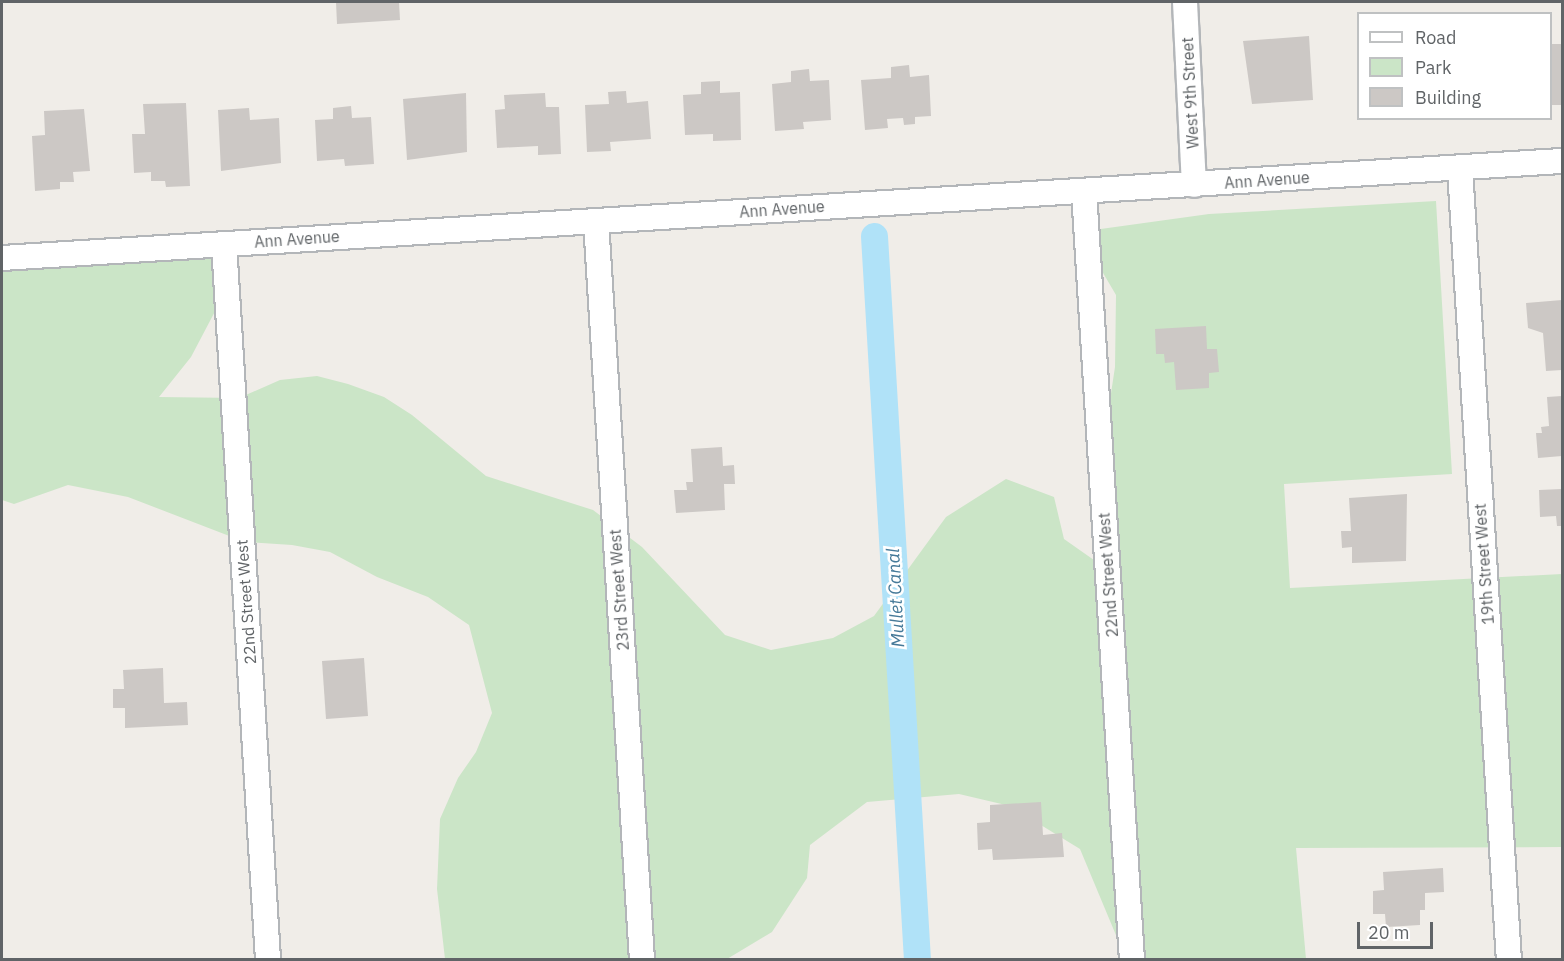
<!DOCTYPE html>
<html>
<head>
<meta charset="utf-8">
<style>
	body { margin:0 }
	#map { position:relative; width:1564px; height:961px; overflow:hidden; background:#f0ede8; font-family:"IBM Plex Sans",sans-serif }
	div>[style] { position:absolute }
	.green>* { inset:0; background:#cbe5c7 }
	.canal>* { height:27px; margin:-13.5px; padding:0 13.5px; transform-origin:13.5px; border-radius:13.5px; background:#b0e2f8 }
	.building>* { inset:0; background:#ccc8c5 }
	.roads { filter:drop-shadow(2px 0 #b3b6b9) drop-shadow(-2px 0 #b3b6b9) drop-shadow(0 2px #b3b6b9) drop-shadow(0 -2px #b3b6b9) }
	.minor>* { height:24px; margin:-12px; padding:0 12px; transform-origin:12px; border-radius:12px; background:#fff }
	span { translate:-50% -50%; white-space:nowrap; text-align:center; line-height:1.15; -webkit-text-stroke:5px #fff; paint-order:stroke }
	.street-label { font-size:16px; color:#606467 }
	.water-label { font-size:18px; color:#467a99; font-style:italic }
	.frame { position:absolute; inset:0; border:3px solid #606467; pointer-events:none }
	.legend { position:absolute; left:1357px; top:12px; width:195px; height:108px; box-sizing:border-box; background:#fff; border:2px solid #bfc1c2; margin:0; padding:8px 10px; list-style:none; font-size:18px; color:#606467 }
	.legend li { display:flex; align-items:center; gap:12px; height:30px }
	.legend b { width:30px; border:2px solid #bfc1c2 }
	.scale { position:absolute; left:1357px; top:922px; width:76px; height:27px; box-sizing:border-box; border:3px solid #606467; border-top:0; padding-left:8px; font-size:18px; line-height:21px; white-space:nowrap; color:#606467; -webkit-text-stroke:4px #fff; paint-order:stroke }
</style>
</head>
<body>
<div id="map">
	<div class="green">
		<i style="clip-path:polygon(1436px 201px,1452px 474px,1284px 484px,1290px 588px,1562px 574px,1562px 847px,1296px 848px,1306px 959px,1121px 959px,1118px 940px,1080px 849px,1010px 806px,959px 794px,867px 802px,810px 845px,807px 878px,772px 932px,727px 959px,445px 959px,437px 889px,440px 819px,458px 778px,476px 752px,492px 713px,469px 625px,428px 597px,377px 577px,330px 552px,292px 545px,245px 542px,128px 497px,68px 485px,14px 504px,2px 500px,2px 250px,234px 242px,221px 300px,191px 357px,159px 397px,239px 398px,280px 380px,317px 376px,348px 384px,384px 397px,412px 415px,486px 476px,593px 510px,642px 547px,725px 635px,771px 650px,833px 638px,874px 616px,946px 517px,1006px 479px,1054px 497px,1064px 539px,1101px 565px,1108px 413px,1115px 367px,1116px 295px,1079px 232px,1209px 214px)"></i>
	</div>
	<div class="canal">
		<i style="left:874px;top:236px;width:725px;rotate:86.6deg"></i>
	</div>
	<div class="building">
		<i style="clip-path:polygon(336px 2px,399px 2px,400px 20px,337px 24px)"></i>
		<i style="clip-path:polygon(1309px 36px,1313px 100px,1252px 104px,1243px 41px)"></i>
		<i style="clip-path:polygon(1550px 44px,1562px 44px,1562px 105px,1550px 105px)"></i>
		<i style="clip-path:polygon(909px 65px,910px 77px,929px 75px,931px 116px,915px 117px,915px 124px,904px 125px,903px 118px,887px 119px,888px 128px,865px 130px,861px 80px,891px 78px,891px 67px)"></i>
		<i style="clip-path:polygon(809px 69px,810px 81px,829px 80px,831px 120px,803px 122px,804px 129px,775px 131px,772px 84px,791px 82px,791px 71px)"></i>
		<i style="clip-path:polygon(720px 81px,720px 93px,740px 92px,741px 140px,713px 141px,713px 134px,685px 135px,683px 95px,701px 94px,701px 82px)"></i>
		<i style="clip-path:polygon(626px 91px,627px 103px,648px 101px,651px 139px,610px 142px,611px 151px,587px 152px,585px 105px,609px 104px,608px 92px)"></i>
		<i style="clip-path:polygon(466px 93px,467px 152px,407px 160px,403px 99px)"></i>
		<i style="clip-path:polygon(545px 93px,546px 107px,559px 107px,561px 154px,538px 155px,538px 146px,497px 148px,495px 110px,505px 109px,504px 95px)"></i>
		<i style="clip-path:polygon(186px 103px,190px 186px,166px 187px,165px 181px,151px 181px,151px 172px,134px 173px,132px 134px,145px 134px,143px 104px)"></i>
		<i style="clip-path:polygon(351px 106px,352px 118px,371px 117px,374px 164px,345px 166px,344px 159px,317px 161px,315px 120px,333px 119px,333px 108px)"></i>
		<i style="clip-path:polygon(249px 108px,250px 120px,279px 118px,281px 163px,221px 171px,218px 110px)"></i>
		<i style="clip-path:polygon(84px 109px,90px 171px,73px 172px,74px 182px,60px 182px,60px 189px,35px 191px,32px 136px,45px 135px,44px 111px)"></i>
		<i style="clip-path:polygon(1562px 300px,1562px 370px,1546px 371px,1543px 333px,1528px 328px,1526px 303px)"></i>
		<i style="clip-path:polygon(1206px 326px,1207px 349px,1217px 349px,1219px 372px,1209px 373px,1209px 388px,1176px 390px,1174px 362px,1165px 363px,1164px 354px,1156px 354px,1155px 329px)"></i>
		<i style="clip-path:polygon(1562px 396px,1562px 456px,1538px 458px,1536px 433px,1542px 433px,1541px 427px,1549px 426px,1547px 397px)"></i>
		<i style="clip-path:polygon(722px 447px,723px 466px,734px 465px,735px 484px,724px 484px,725px 510px,676px 513px,674px 490px,687px 490px,686px 482px,693px 482px,691px 449px)"></i>
		<i style="clip-path:polygon(1562px 489px,1562px 526px,1557px 526px,1556px 516px,1540px 517px,1539px 490px)"></i>
		<i style="clip-path:polygon(1407px 494px,1406px 561px,1352px 563px,1352px 547px,1342px 548px,1341px 531px,1351px 531px,1349px 498px)"></i>
		<i style="clip-path:polygon(364px 658px,368px 716px,326px 719px,322px 661px)"></i>
		<i style="clip-path:polygon(163px 668px,164px 703px,187px 702px,188px 725px,125px 728px,125px 708px,113px 708px,113px 689px,124px 689px,123px 670px)"></i>
		<i style="clip-path:polygon(1041px 802px,1043px 835px,1062px 833px,1064px 857px,993px 860px,992px 849px,978px 850px,977px 823px,990px 822px,990px 805px)"></i>
		<i style="clip-path:polygon(1443px 868px,1444px 892px,1425px 893px,1425px 910px,1420px 910px,1420px 925px,1386px 927px,1385px 914px,1373px 914px,1373px 891px,1384px 890px,1383px 872px)"></i>
	</div>
	<div class="roads">
		<div class="minor">
			<i style="left:1185px;top:2px;width:183px;rotate:87.2deg"></i>
			<i style="left:1460px;top:169px;width:793px;rotate:86.46deg"></i>
			<i style="left:1084px;top:191px;width:770px;rotate:86.43deg"></i>
			<i style="left:596px;top:221px;width:740px;rotate:86.44deg"></i>
			<i style="left:224px;top:244px;width:717px;rotate:86.48deg"></i>
			<i style="left:2px;top:258px;width:1563px;rotate:-3.56deg"></i>
		</div>
	</div>
	<div class="street-label">
		<span style="left:1190px;top:93px;rotate:-93deg">West 9th Street</span>
		<span style="left:1267px;top:180px;rotate:-4deg">Ann Avenue</span>
		<span style="left:782px;top:209px;rotate:-4deg">Ann Avenue</span>
		<span style="left:297px;top:239px;rotate:-4deg">Ann Avenue</span>
		<span style="left:1484px;top:564px;rotate:-94deg">19th Street West</span>
		<span style="left:1108px;top:575px;rotate:-94deg">22nd Street West</span>
		<span style="left:619px;top:590px;rotate:-94deg">23rd Street West</span>
		<span style="left:246px;top:602px;rotate:-94deg">22nd Street West</span>
	</div>
	<div class="water-label">
		<span style="left:896px;top:598px;rotate:-93deg">Mullet Canal</span>
	</div>
	<div class="frame"></div>
	<ul class="legend">
	<li><b style="height:8px;background:#fff"></b>Road</li>
	<li><b style="height:16px;background:#cbe5c7"></b>Park</li>
	<li><b style="height:16px;background:#ccc8c5"></b>Building</li>
	</ul>
	<div class="scale">20 m</div>
</div>
</body>
</html>
